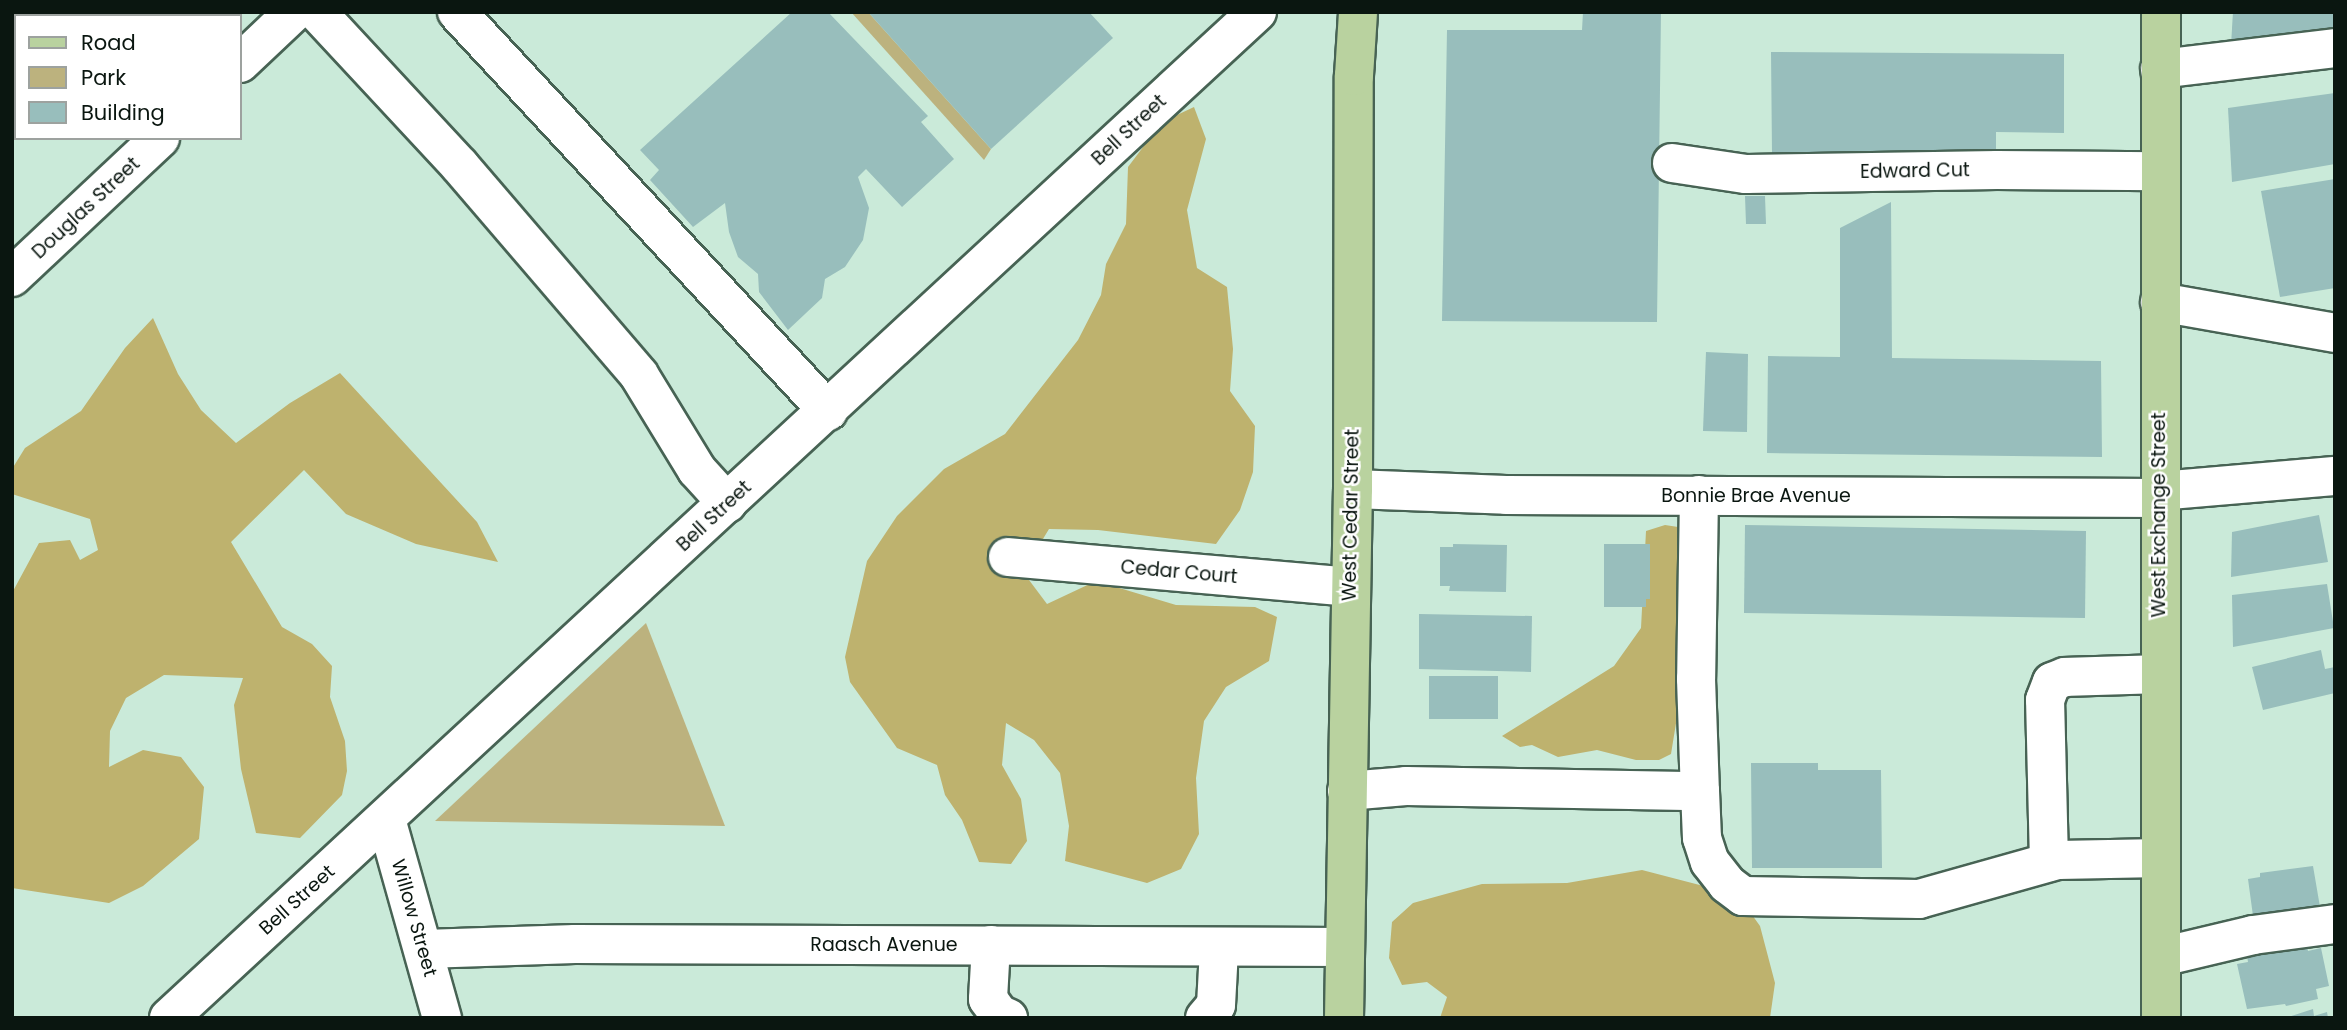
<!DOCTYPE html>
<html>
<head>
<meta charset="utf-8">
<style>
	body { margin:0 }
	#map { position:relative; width:2347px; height:1030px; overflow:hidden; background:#caead9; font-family:Poppins,sans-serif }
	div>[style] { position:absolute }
	.green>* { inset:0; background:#bcb27e }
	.forest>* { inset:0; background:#beb26e }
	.building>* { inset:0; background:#98bebc }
	.roads { filter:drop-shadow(2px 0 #476354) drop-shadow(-2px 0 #476354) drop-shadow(0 2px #476354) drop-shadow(0 -2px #476354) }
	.minor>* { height:38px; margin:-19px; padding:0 19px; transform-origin:19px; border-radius:19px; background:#fff }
	.major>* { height:38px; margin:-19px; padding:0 19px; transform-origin:19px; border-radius:19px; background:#b9d29f }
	span { translate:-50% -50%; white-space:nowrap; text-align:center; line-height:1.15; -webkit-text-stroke:5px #fff; paint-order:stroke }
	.street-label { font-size:19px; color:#0a1610 }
	.frame { position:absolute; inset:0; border:14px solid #0a1610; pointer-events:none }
	.legend { position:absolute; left:14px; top:14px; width:228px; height:126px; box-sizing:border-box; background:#fff; border:2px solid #9da29f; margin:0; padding:9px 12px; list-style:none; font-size:21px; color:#0a1610 }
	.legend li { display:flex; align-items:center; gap:14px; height:35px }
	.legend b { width:35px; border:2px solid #9da29f }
</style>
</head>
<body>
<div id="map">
	<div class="green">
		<i style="clip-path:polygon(851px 12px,868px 12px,991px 149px,984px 160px)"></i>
		<i style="clip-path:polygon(646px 623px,725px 826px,435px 821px)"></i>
	</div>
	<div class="forest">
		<i style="clip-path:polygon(1194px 107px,1206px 139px,1187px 210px,1197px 268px,1227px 287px,1233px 349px,1230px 391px,1255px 426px,1253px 472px,1240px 510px,1216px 544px,1098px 530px,1049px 529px,1023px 572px,1047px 604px,1096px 581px,1176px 605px,1255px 607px,1277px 617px,1269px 661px,1226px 687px,1204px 721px,1196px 778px,1199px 834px,1181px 869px,1147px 883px,1065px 861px,1069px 826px,1060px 773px,1034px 740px,1006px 723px,1002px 765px,1021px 799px,1027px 841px,1011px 864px,979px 862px,962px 820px,945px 795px,937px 765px,897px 748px,850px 682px,845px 657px,867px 561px,897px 516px,944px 469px,1005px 434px,1078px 340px,1101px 295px,1106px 264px,1126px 224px,1128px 167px,1162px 122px)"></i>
		<i style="clip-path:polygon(153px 318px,178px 374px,201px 410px,236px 443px,290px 403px,340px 373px,477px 522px,498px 562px,416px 544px,346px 514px,304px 470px,231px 542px,282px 627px,312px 644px,332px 666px,330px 697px,345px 741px,347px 771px,342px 795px,300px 838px,256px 833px,241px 769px,234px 705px,243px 678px,164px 675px,126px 698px,110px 731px,109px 767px,143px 750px,181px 757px,204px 787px,199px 839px,143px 886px,109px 903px,12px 888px,12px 593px,39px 543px,70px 540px,80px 560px,98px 550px,90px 519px,12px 494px,12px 469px,25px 448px,81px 411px,125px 348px)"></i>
		<i style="clip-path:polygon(1665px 525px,1678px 527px,1681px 586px,1678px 711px,1671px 754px,1659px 760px,1636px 760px,1597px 750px,1558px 757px,1532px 745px,1520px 747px,1502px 736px,1614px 666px,1641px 628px,1646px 531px)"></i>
		<i style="clip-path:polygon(1642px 870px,1715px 889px,1745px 905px,1760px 926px,1775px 983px,1770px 1018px,1440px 1018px,1447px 997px,1427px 982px,1402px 985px,1389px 958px,1392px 922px,1413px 903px,1482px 884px,1567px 883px)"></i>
	</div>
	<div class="building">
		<i style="clip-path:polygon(792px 12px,828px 12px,928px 116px,921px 122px,954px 159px,902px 207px,866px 169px,858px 177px,869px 208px,863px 240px,845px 267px,825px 279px,822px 298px,788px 330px,759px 292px,758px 274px,738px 257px,729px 232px,725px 203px,693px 227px,650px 180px,659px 170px,640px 150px)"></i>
		<i style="clip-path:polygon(868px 12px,1089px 12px,1113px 38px,991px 149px)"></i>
		<i style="clip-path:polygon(1583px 12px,1661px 12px,1657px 322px,1442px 321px,1447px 30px,1582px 30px)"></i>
		<i style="clip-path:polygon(2233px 12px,2335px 12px,2335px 31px,2231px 45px)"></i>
		<i style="clip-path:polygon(1771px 52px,2064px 54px,2064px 133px,1996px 132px,1996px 158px,1772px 154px)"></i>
		<i style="clip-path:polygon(2335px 93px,2335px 164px,2232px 182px,2228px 108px)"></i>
		<i style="clip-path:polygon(2335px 179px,2335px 288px,2280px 297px,2261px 191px)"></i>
		<i style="clip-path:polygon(1745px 196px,1765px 196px,1766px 224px,1746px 224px)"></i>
		<i style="clip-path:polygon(1891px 202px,1892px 358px,2101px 361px,2102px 457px,1767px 453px,1768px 356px,1840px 357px,1840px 228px)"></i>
		<i style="clip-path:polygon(1706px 352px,1748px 354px,1747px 432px,1703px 431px)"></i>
		<i style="clip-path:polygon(2319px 515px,2328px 562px,2231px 577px,2232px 532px)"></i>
		<i style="clip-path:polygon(1745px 525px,2086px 531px,2085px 618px,1744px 613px)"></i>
		<i style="clip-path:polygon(1453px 544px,1507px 545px,1506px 592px,1449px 591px,1450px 586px,1440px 586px,1440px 547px,1453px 547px)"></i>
		<i style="clip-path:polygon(1604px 544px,1650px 544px,1650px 599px,1646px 599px,1646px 607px,1604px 607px)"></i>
		<i style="clip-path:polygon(2327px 584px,2334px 628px,2233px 647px,2232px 595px)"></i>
		<i style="clip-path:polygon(1419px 614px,1532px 616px,1531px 672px,1419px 669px)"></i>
		<i style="clip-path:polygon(2321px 650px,2325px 669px,2335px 667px,2335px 693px,2263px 710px,2252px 667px)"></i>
		<i style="clip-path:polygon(1429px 676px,1498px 676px,1498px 719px,1429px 719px)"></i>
		<i style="clip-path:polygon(1751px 763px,1818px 763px,1818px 770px,1881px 770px,1882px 868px,1752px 868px)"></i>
		<i style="clip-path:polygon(2313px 866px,2320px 907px,2253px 916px,2248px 879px,2260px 877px,2260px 873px)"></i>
		<i style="clip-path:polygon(2306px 942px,2308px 951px,2321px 948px,2329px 986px,2316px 989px,2318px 999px,2286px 1006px,2285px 1004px,2247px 1009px,2237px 964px,2248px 962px,2247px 956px)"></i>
		<i style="clip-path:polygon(2313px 1009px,2314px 1016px,2327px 1012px,2328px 1018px,2285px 1018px)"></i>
	</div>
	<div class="roads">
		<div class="minor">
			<i style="left:317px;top:12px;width:210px;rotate:47.1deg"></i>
			<i style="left:460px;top:166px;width:275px;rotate:49.4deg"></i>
			<i style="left:639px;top:375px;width:111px;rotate:58.6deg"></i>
			<i style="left:697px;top:470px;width:45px;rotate:47.7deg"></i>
			<i style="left:457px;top:12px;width:545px;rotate:47.08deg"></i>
			<i style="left:240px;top:63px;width:74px;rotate:-43.4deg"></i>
			<i style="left:2160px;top:69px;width:176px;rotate:-6.8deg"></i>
			<i style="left:1672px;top:163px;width:75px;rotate:8.5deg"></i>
			<i style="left:1746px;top:174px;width:251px;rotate:-0.9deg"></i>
			<i style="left:1997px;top:170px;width:163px;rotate:0.4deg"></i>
			<i style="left:12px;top:277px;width:203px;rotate:-43.2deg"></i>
			<i style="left:2160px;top:302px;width:178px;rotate:10deg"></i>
			<i style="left:1353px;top:489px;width:153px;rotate:2.2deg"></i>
			<i style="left:1506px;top:495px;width:653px;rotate:0.26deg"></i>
			<i style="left:2159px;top:491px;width:177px;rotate:-4.9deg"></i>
			<i style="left:1699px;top:495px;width:184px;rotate:90.9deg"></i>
			<i style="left:1696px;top:679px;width:112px;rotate:88deg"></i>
			<i style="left:1008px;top:557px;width:343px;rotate:5deg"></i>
			<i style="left:1347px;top:791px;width:59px;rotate:-4.8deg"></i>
			<i style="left:1406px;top:786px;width:294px;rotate:1deg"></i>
			<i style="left:1700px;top:791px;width:47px;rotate:87.6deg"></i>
			<i style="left:1702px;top:838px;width:25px;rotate:72deg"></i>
			<i style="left:1710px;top:862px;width:28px;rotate:52deg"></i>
			<i style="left:1727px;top:884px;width:20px;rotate:37deg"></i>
			<i style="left:1743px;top:896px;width:176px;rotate:1deg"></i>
			<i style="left:1919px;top:899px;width:144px;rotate:-15.7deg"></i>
			<i style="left:2058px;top:860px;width:103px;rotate:-1.1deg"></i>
			<i style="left:386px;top:819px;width:207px;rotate:74.3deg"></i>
			<i style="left:2049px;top:862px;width:162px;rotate:-91.4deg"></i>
			<i style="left:2045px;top:700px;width:19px;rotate:-69deg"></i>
			<i style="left:2052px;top:682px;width:14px;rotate:-21deg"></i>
			<i style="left:2065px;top:677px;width:95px;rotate:-1.8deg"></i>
			<i style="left:991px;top:945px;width:54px;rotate:93.2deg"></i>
			<i style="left:988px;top:999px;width:19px;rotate:54deg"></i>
			<i style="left:999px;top:1014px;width:10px;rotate:24deg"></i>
			<i style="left:424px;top:949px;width:151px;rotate:-1.9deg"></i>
			<i style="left:575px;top:944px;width:770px;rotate:0.22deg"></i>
			<i style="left:2161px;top:957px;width:95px;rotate:-13.4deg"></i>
			<i style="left:2253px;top:935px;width:83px;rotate:-7.6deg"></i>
			<i style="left:169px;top:1018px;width:1482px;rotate:-42.76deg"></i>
			<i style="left:1205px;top:1018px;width:17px;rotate:-50deg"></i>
			<i style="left:1216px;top:1005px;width:56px;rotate:-86.9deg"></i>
		</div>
		<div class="major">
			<i style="left:2161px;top:12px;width:1006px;rotate:90deg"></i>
			<i style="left:1344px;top:1018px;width:529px;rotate:-89.03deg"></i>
			<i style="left:1353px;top:489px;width:413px;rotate:-89.9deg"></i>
			<i style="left:1354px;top:76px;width:64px;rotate:-86.4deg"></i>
		</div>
	</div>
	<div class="street-label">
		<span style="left:1129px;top:130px;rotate:-43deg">Bell Street</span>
		<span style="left:1915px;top:171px;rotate:-1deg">Edward Cut</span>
		<span style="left:86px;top:208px;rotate:-43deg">Douglas Street</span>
		<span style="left:1756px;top:496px">Bonnie Brae Avenue</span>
		<span style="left:1351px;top:515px;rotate:-89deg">West Cedar Street</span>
		<span style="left:2159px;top:515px;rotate:-90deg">West Exchange Street</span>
		<span style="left:714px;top:516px;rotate:-43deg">Bell Street</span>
		<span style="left:1179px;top:572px;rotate:5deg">Cedar Court</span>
		<span style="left:297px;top:900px;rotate:-42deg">Bell Street</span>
		<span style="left:414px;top:918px;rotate:74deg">Willow Street</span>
		<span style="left:884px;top:945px">Raasch Avenue</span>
	</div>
	<div class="frame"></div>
	<ul class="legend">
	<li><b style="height:9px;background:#b9d29f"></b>Road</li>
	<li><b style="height:19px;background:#bcb27e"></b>Park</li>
	<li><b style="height:19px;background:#98bebc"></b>Building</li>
	</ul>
</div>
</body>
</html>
